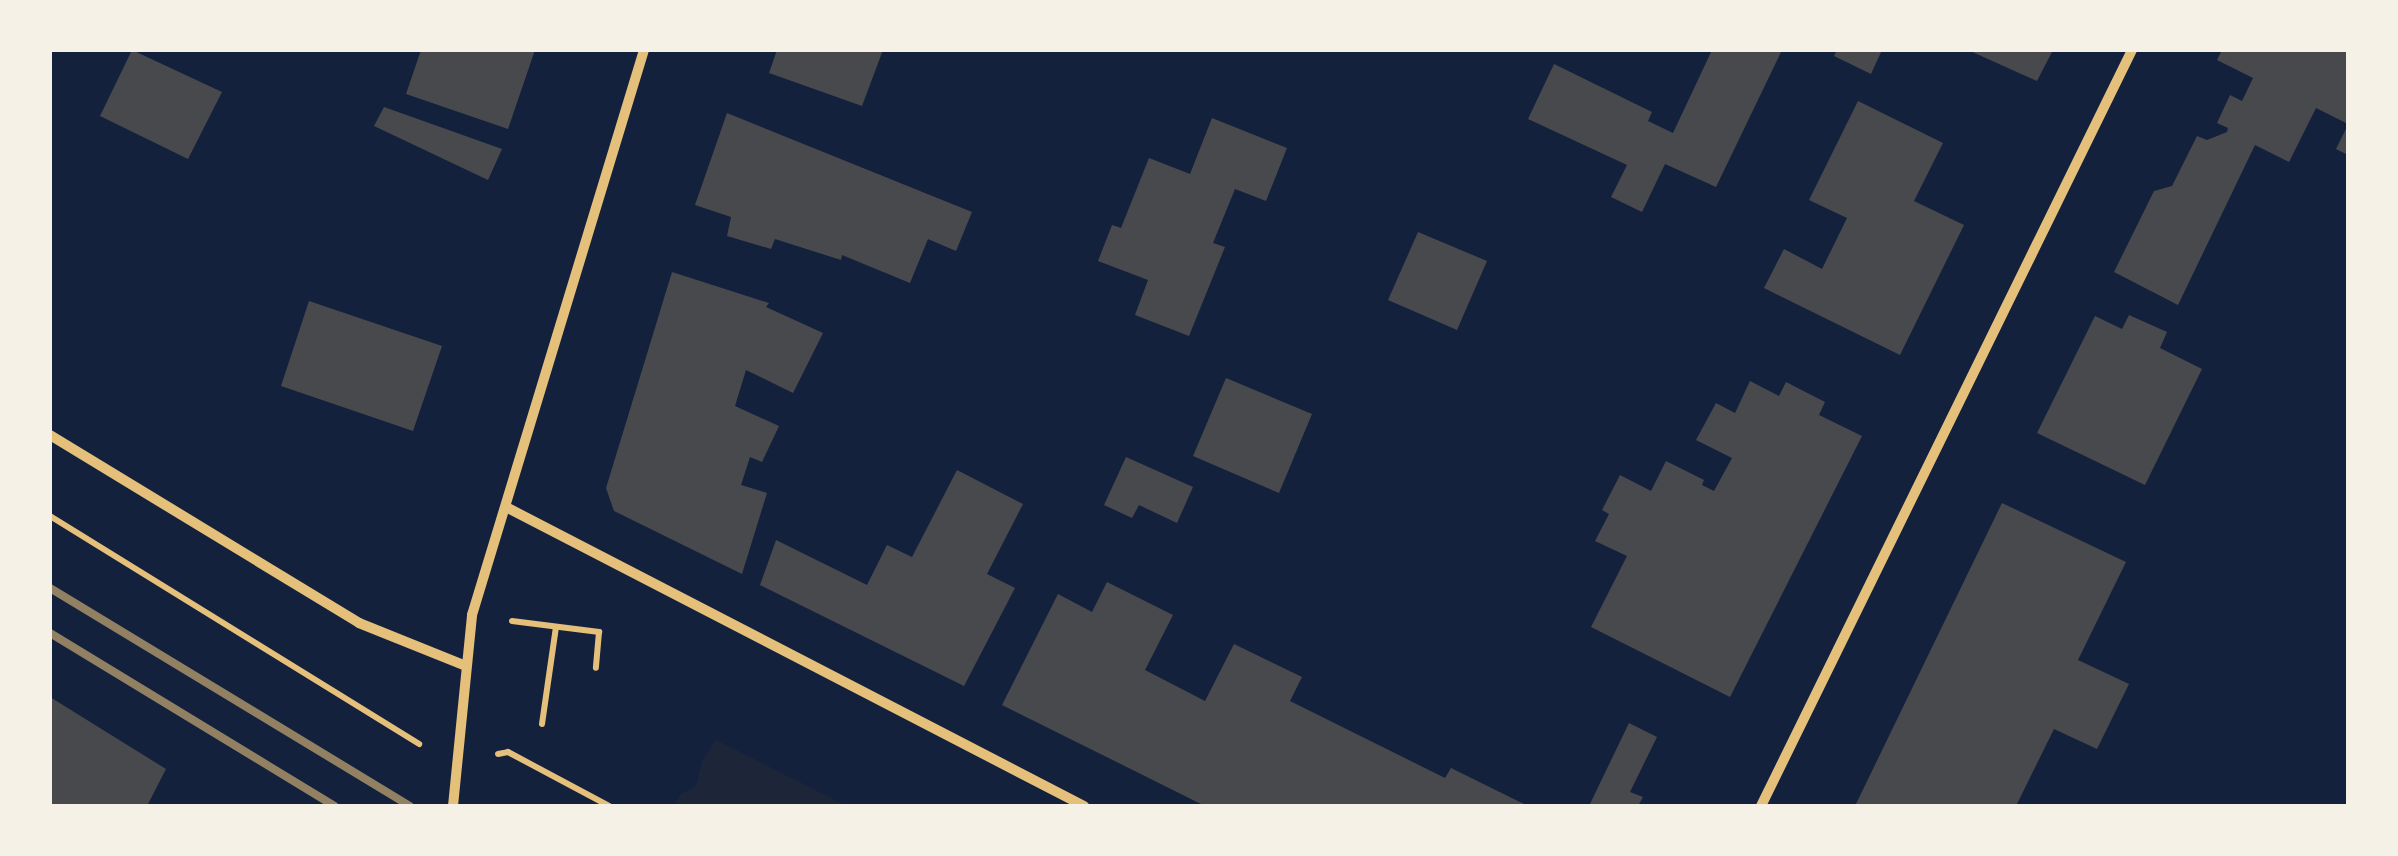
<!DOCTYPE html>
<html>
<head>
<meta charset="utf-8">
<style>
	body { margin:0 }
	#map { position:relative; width:2398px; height:856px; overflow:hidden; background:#14213d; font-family:"IBM Plex Sans",sans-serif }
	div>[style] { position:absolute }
	.green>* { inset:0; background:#1d2539 }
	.building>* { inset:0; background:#48494c }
	.path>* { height:6px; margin:-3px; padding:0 3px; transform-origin:3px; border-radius:3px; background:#e5c07b }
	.minor>* { height:10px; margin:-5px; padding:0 5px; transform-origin:5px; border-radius:5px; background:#e5c07b }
	.rail>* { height:8px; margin:-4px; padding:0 4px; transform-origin:4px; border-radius:4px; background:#918062 }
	span { translate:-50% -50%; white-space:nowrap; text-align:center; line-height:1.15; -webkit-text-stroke:8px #f6f1e7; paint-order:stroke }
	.frame { position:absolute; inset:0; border:52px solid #f6f1e7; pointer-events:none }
</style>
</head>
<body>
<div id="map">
	<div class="green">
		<i style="clip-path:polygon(716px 740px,847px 806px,674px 806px,681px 794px,696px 786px,702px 761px)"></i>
	</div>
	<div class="building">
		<i style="clip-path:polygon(132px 50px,222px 92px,188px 159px,100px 116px)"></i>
		<i style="clip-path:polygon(421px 50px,535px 50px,508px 129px,406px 94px)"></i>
		<i style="clip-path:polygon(777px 50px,883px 50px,862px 106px,769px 73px)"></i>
		<i style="clip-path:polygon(1712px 50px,1782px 50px,1716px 187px,1665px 164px,1642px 212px,1611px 197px,1627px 165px,1528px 119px,1554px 64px,1652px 112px,1648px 121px,1673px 133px)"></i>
		<i style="clip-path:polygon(1837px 50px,1882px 50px,1871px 74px,1834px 56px)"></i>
		<i style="clip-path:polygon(1968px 50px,2053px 50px,2037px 81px)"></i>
		<i style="clip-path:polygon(2222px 50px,2348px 50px,2348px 124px,2316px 108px,2289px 162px,2255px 145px,2178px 305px,2114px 272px,2154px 191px,2172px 186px,2197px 136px,2207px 140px,2227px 132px,2228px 128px,2217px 123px,2230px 95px,2242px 101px,2253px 78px,2217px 60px)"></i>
		<i style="clip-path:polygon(1858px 101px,1943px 143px,1914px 201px,1964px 225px,1900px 355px,1764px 288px,1784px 249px,1822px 269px,1847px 218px,1809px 200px)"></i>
		<i style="clip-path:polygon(384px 107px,502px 149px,488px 180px,374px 126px)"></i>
		<i style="clip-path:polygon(727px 113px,972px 212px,956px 251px,928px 239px,910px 283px,842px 255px,841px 260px,775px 239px,771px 249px,727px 236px,731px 217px,695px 205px)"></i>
		<i style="clip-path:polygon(1212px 118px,1287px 148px,1266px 201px,1235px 189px,1213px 243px,1225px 247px,1189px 336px,1135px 315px,1148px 280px,1098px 261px,1112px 225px,1121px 228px,1149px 158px,1190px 174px)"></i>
		<i style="clip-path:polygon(2348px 125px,2348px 155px,2336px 149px)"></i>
		<i style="clip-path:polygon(1418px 232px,1487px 261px,1457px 330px,1388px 300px)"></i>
		<i style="clip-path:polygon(672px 272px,769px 303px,766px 307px,823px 333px,793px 393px,746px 370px,735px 406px,779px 426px,762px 462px,750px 457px,741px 485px,767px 493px,742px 574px,614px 511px,606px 488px)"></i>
		<i style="clip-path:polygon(309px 301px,442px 346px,413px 431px,281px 386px)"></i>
		<i style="clip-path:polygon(2129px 315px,2167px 332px,2160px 348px,2202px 369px,2145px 485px,2037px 433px,2095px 316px,2122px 329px)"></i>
		<i style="clip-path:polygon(1226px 378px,1312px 414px,1279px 493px,1193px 456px)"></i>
		<i style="clip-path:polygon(1750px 381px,1779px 396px,1786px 382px,1825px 402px,1819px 415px,1862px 436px,1730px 697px,1591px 627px,1627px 556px,1595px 541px,1609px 514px,1602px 510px,1620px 475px,1651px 491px,1666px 461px,1704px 480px,1702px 485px,1714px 491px,1732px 458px,1696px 440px,1716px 403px,1735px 413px)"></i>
		<i style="clip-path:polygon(1126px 457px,1193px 487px,1177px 523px,1139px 505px,1132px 518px,1104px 505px)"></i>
		<i style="clip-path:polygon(957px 470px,1023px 504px,987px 574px,1015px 588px,964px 686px,760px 585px,776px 540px,867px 585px,887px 545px,912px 557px)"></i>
		<i style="clip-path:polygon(2002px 503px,2126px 562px,2078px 660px,2129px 684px,2097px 749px,2054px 729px,2016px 806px,1855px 806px)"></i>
		<i style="clip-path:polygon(1107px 582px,1173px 615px,1145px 670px,1205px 701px,1234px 644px,1302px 677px,1290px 701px,1445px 778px,1451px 768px,1528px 806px,1205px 806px,1002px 705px,1058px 594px,1092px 612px)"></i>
		<i style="clip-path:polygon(50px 697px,166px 769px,147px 806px,50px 806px)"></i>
		<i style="clip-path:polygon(1629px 723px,1657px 737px,1630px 792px,1643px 797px,1638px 806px,1589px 806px)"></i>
	</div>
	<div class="path">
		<i style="left:50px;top:516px;width:434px;rotate:31.7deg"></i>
		<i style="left:512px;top:621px;width:88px;rotate:7.2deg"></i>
		<i style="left:599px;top:632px;width:36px;rotate:95deg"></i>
		<i style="left:542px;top:724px;width:98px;rotate:-81.8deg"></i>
		<i style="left:498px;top:754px;width:10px;rotate:-11deg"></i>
		<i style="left:508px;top:752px;width:115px;rotate:28.1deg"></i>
	</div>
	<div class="minor">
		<i style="left:50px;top:435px;width:362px;rotate:31.3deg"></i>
		<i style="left:359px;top:623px;width:115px;rotate:21.9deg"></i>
		<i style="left:506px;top:507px;width:651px;rotate:27.35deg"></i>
		<i style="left:453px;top:806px;width:192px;rotate:-84.3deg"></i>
		<i style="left:472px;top:615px;width:591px;rotate:-73.07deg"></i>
		<i style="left:1761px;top:806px;width:842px;rotate:-63.86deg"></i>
	</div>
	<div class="rail">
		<i style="left:50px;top:588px;width:421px;rotate:31.2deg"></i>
		<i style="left:50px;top:633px;width:333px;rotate:31.3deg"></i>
	</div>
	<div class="frame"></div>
</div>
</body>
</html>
